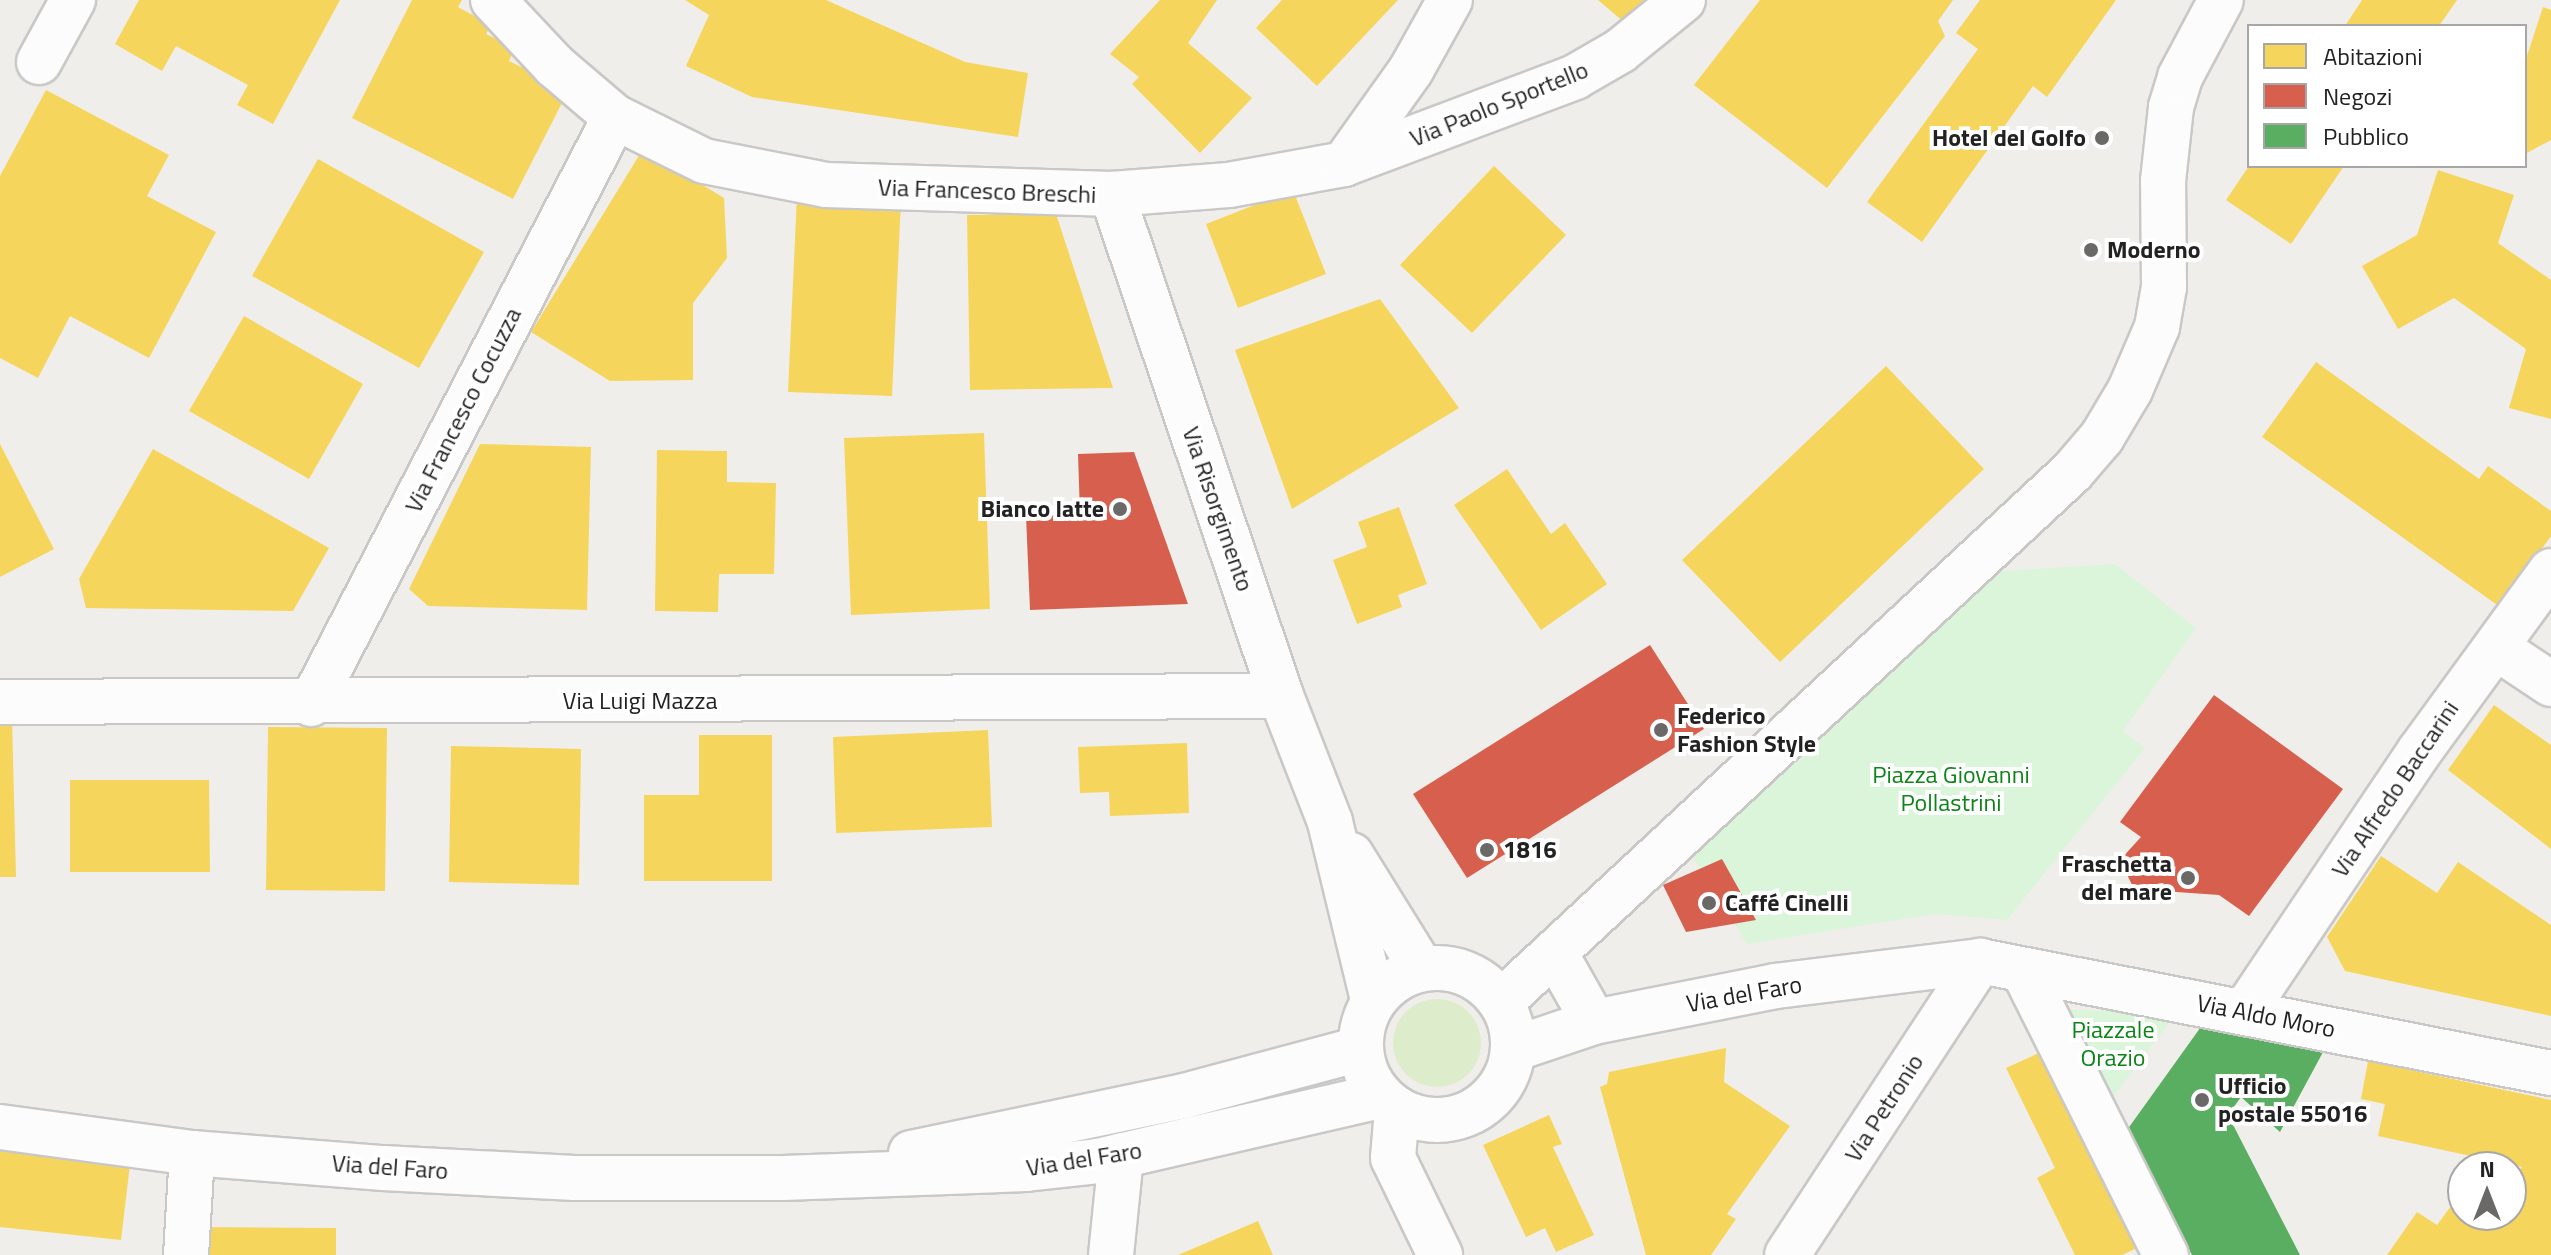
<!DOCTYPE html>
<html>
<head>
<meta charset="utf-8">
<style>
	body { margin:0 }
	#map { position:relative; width:2551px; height:1255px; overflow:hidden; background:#f0eeeb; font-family:"Titillium Web",sans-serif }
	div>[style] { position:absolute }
	.grass>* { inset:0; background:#ddeccb }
	.round { border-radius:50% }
	.park>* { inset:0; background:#daf5da }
	.homes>* { inset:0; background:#f6d55c }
	.shops>* { inset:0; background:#d6604d }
	.public>* { inset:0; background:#5aae61 }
	.roads { filter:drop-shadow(2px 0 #c9c8c7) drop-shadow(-2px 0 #c9c8c7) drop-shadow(0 2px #c9c8c7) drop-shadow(0 -2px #c9c8c7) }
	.minor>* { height:44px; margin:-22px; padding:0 22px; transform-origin:22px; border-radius:22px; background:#fdfcfc }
	.tertiary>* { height:44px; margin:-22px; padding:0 22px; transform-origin:22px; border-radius:22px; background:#fdfcfc }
	.tertiary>.ring { margin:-22px; padding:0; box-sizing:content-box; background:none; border:44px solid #fdfcfc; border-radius:50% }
	.dots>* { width:22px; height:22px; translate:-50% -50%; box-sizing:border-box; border:4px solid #fff; border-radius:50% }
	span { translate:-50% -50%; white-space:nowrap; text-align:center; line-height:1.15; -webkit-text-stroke:8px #fff; paint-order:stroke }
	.street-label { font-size:24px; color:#222 }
	.poi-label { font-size:24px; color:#222; font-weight:700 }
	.right { translate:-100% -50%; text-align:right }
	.left { translate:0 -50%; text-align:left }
	.park-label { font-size:24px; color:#0c8416 }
	.legend { position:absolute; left:2247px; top:24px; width:280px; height:144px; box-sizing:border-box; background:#fff; border:2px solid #a7a7a7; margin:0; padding:10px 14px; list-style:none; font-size:24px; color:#222 }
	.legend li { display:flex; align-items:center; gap:16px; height:40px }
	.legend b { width:40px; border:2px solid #a7a7a7 }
	.north { position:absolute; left:2447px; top:1151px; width:80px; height:80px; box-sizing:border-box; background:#fff; border:2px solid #a7a7a7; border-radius:50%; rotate:0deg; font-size:22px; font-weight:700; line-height:32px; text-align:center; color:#222 }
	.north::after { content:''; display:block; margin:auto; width:28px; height:36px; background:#6a6968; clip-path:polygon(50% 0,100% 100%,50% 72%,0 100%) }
</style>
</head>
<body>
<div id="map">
	<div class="grass">
		<i class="round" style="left:1393px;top:999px;width:88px;height:88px"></i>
	</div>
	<div class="park">
		<i style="clip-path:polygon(2115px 564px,2196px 628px,2123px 731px,2145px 748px,2007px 920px,1935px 914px,1747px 944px,1692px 856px,2000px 571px)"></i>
		<i style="clip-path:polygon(2065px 1009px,2176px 1014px,2104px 1109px)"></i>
	</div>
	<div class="homes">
		<i style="clip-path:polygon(139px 0,340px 0,273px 124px,237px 105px,248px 85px,176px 46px,162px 71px,115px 44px)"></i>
		<i style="clip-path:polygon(412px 0,462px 0,458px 7px,491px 25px,486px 34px,515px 48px,509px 61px,542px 77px,538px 84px,565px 97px,513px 199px,352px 118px)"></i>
		<i style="clip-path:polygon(685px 0,826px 0,965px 62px,1028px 73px,1018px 137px,752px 97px,686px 66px,709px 15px)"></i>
		<i style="clip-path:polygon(1160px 0,1217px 0,1188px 43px,1252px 98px,1200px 153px,1132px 84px,1139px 77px,1110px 54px)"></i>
		<i style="clip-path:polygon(1282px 0,1398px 0,1317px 86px,1256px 28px)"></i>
		<i style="clip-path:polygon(1598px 0,1655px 0,1631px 28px)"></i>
		<i style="clip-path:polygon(1760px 0,1953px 0,1938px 21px,1945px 36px,1827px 188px,1694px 85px)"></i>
		<i style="clip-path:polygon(1980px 0,2116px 0,2047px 97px,2033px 86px,1922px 242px,1867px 202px,1978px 49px,1956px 33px)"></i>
		<i style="clip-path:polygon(2362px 0,2457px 0,2439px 26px,2345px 26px)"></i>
		<i style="clip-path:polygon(2543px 7px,2551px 10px,2551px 140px,2525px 154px,2525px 62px)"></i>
		<i style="clip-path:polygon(46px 90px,169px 155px,147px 196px,216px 232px,149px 358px,70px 316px,38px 378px,0 358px,0 176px)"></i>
		<i style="clip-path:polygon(643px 149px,724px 198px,727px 258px,693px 303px,693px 380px,610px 381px,531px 332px)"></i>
		<i style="clip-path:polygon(318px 159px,484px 252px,419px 368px,252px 276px)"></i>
		<i style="clip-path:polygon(1494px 166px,1566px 235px,1472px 333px,1400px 265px)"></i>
		<i style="clip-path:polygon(2249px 166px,2344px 166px,2291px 244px,2226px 200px)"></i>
		<i style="clip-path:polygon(2438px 170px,2514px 195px,2498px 243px,2551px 280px,2551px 419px,2509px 408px,2526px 349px,2454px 298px,2398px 329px,2362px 266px,2417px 235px)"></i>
		<i style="clip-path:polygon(1293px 190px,1326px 274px,1238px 308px,1206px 224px)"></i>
		<i style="clip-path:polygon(797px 195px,901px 200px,892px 396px,788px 392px)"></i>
		<i style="clip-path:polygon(1056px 214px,1113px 388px,970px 390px,967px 215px)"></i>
		<i style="clip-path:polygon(1380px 299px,1459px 408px,1292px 509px,1235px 350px)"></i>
		<i style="clip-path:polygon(244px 316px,363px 384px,309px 479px,189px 411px)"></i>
		<i style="clip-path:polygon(2316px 362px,2479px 479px,2488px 466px,2551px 511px,2551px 536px,2500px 607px,2262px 437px)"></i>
		<i style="clip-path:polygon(1886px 366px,1984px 469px,1780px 662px,1682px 560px)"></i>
		<i style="clip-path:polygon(984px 433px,990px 609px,851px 615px,844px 438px)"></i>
		<i style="clip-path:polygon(0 444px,54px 549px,0 577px)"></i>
		<i style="clip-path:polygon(480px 444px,591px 447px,587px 610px,428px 606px,409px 589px)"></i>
		<i style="clip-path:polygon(153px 449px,329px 548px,293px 611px,86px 608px,79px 579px)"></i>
		<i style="clip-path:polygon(657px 450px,727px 451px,727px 482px,776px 483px,774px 574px,719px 574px,718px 612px,655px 611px)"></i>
		<i style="clip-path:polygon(1507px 469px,1551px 534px,1565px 523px,1607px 584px,1541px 630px,1454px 505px)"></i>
		<i style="clip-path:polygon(1399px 507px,1427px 584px,1398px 595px,1402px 607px,1357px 624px,1333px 560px,1367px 547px,1358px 522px)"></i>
		<i style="clip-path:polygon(2494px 705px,2551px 745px,2551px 849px,2448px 770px)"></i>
		<i style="clip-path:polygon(12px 718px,16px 877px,0 877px,0 719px)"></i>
		<i style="clip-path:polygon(268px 727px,387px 728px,385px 891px,266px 890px)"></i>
		<i style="clip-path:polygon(988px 730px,992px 827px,836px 833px,833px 737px)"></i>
		<i style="clip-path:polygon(699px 735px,772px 735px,772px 881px,644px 881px,644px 795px,699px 795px)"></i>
		<i style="clip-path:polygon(1187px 743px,1189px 813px,1110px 816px,1109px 792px,1080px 793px,1078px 747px)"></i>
		<i style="clip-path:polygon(451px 746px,581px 749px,579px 885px,449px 882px)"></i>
		<i style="clip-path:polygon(70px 780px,209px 780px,210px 872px,70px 872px)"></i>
		<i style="clip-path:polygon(2381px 856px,2437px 893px,2458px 862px,2551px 925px,2551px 1016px,2345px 971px,2327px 937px)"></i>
		<i style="clip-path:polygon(1726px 1048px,1724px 1082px,1790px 1126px,1727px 1214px,1736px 1219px,1711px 1255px,1646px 1255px,1600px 1087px,1607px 1084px,1609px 1072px)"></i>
		<i style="clip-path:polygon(2041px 1052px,2137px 1248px,2122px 1255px,2075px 1255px,2037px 1178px,2055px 1168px,2006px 1068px)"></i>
		<i style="clip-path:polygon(2368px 1061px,2551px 1100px,2551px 1255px,2387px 1255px,2417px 1212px,2437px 1225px,2463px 1190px,2463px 1215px,2511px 1215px,2511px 1182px,2522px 1167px,2378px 1136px,2385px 1104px,2361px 1099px)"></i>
		<i style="clip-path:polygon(1549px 1115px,1562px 1144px,1553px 1147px,1594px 1235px,1556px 1252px,1545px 1228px,1526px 1237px,1483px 1145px)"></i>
		<i style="clip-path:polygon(0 1142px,131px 1156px,121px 1240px,0 1227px)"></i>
		<i style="clip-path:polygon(1258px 1221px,1273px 1255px,1178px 1255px)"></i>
		<i style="clip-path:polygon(193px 1227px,336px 1228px,336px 1255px,193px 1255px)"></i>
	</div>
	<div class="shops">
		<i style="clip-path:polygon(1134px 452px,1188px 604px,1030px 610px,1026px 516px,1080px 514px,1078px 454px)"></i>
		<i style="clip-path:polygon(1650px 645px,1704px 729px,1467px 878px,1413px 794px)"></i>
		<i style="clip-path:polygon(2214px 695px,2343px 789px,2249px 916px,2219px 895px,2134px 889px,2120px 860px,2141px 837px,2120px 822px)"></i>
		<i style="clip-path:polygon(1722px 859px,1756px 920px,1686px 932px,1663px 885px)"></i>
	</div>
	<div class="public">
		<i style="clip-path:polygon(2208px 1017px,2329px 1041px,2280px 1132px,2241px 1097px,2228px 1115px,2300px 1255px,2192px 1255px,2127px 1130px)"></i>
	</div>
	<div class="roads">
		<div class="minor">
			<i style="left:493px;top:0;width:91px;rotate:46.8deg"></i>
			<i style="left:555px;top:66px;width:79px;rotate:40.4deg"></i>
			<i style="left:615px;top:117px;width:99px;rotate:26.3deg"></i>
			<i style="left:704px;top:161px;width:124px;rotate:11.1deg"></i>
			<i style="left:826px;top:185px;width:286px;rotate:1.8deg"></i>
			<i style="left:1112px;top:194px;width:117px;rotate:-4.4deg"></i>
			<i style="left:1229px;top:185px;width:117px;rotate:-10.3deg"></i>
			<i style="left:1344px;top:164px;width:115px;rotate:-54.5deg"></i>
			<i style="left:1411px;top:70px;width:80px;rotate:-60.9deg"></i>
			<i style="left:39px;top:62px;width:71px;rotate:-61.3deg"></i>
			<i style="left:1344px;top:164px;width:247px;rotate:-20.6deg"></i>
			<i style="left:1575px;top:77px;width:52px;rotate:-30deg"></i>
			<i style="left:1620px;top:51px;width:81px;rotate:-39deg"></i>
			<i style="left:1112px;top:194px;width:530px;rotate:71.39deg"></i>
			<i style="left:1281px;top:696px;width:135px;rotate:68.7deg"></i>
			<i style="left:1330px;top:822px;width:183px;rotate:76.4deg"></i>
			<i style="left:2497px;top:648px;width:65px;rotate:33.7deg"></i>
			<i style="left:0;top:702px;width:1281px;rotate:-0.27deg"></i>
			<i style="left:311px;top:704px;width:661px;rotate:-62.62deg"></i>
			<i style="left:1351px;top:855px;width:134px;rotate:58.1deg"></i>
			<i style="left:1555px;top:953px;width:79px;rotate:60.5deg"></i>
			<i style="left:2024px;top:972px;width:317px;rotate:63.4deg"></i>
			<i style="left:2245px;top:1011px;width:312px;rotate:-56.1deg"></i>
			<i style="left:2419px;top:752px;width:224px;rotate:-53.9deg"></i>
			<i style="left:1514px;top:1049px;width:84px;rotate:-18.6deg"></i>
			<i style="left:1594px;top:1022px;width:186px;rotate:-11.2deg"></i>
			<i style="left:1776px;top:986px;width:206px;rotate:-7deg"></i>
			<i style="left:1980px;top:961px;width:582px;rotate:11.1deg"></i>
			<i style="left:1397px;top:1109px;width:49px;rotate:94.7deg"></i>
			<i style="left:1393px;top:1158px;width:108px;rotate:64.1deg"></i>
			<i style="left:186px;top:1255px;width:102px;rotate:-86.6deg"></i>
			<i style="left:1111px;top:1255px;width:100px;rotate:-84.2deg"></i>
			<i style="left:1787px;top:1255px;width:352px;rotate:-56.7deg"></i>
		</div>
		<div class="tertiary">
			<i class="ring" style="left:1361px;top:968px;width:108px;height:108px"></i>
			<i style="left:1501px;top:1002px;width:779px;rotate:-42.87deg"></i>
			<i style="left:2072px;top:472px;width:46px;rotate:-49.4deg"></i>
			<i style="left:2102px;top:437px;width:55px;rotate:-59.2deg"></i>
			<i style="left:2130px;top:390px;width:69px;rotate:-66.8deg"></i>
			<i style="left:2157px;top:327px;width:41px;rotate:-80.1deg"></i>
			<i style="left:2164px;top:287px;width:106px;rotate:-90.5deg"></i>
			<i style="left:2163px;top:181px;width:74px;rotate:-83.8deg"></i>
			<i style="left:2171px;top:107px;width:31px;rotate:-73deg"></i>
			<i style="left:2180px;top:77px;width:87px;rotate:-62deg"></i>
			<i style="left:0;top:1127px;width:194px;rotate:7.7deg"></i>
			<i style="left:192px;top:1153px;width:192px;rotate:4.5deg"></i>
			<i style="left:383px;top:1168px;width:192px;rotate:3deg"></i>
			<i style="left:575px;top:1178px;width:208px"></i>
			<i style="left:783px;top:1178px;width:243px;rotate:-2.1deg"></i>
			<i style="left:1026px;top:1169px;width:72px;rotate:-6.3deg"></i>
			<i style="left:1098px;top:1161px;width:289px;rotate:-13deg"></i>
			<i style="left:911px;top:1153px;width:279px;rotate:-11.8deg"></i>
			<i style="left:1184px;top:1096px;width:182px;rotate:-15deg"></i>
		</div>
	</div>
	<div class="dots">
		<i style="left:2102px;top:138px;background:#6a6968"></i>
		<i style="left:2091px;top:250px;background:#6a6968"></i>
		<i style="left:1120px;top:509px;background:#6a6968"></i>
		<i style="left:1661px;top:730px;background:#6a6968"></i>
		<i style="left:1487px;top:850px;background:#6a6968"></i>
		<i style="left:2188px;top:878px;background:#6a6968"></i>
		<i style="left:1709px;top:903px;background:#6a6968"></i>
		<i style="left:2202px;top:1100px;background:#6a6968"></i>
	</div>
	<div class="street-label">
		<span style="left:1499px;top:104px;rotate:-22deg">Via Paolo Sportello</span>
		<span style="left:987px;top:191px;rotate:2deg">Via Francesco Breschi</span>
		<span style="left:463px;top:410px;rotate:-63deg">Via Francesco Cocuzza</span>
		<span style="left:1218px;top:509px;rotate:71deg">Via Risorgimento</span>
		<span style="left:640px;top:701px">Via Luigi Mazza</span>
		<span style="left:2395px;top:789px;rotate:-56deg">Via Alfredo Baccarini</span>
		<span style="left:1744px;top:994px;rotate:-10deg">Via del Faro</span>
		<span style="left:2266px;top:1016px;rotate:11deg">Via Aldo Moro</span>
		<span style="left:1884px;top:1108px;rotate:-57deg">Via Petronio</span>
		<span style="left:1084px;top:1159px;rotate:-9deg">Via del Faro</span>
		<span style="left:390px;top:1167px;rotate:4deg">Via del Faro</span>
	</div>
	<div class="poi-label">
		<span class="right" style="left:2086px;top:138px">Hotel del Golfo</span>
		<span class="left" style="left:2107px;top:250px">Moderno</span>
		<span class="right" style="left:1104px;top:509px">Bianco latte</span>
		<span class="left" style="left:1677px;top:730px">Federico<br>Fashion Style</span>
		<span class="left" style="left:1503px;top:850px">1816</span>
		<span class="right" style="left:2172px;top:878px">Fraschetta<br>del mare</span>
		<span class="left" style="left:1725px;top:903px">Caffé Cinelli</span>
		<span class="left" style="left:2218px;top:1100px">Ufficio<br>postale 55016</span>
	</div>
	<div class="park-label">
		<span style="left:1951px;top:789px">Piazza Giovanni<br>Pollastrini</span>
		<span style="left:2113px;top:1044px">Piazzale<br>Orazio</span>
	</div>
	<ul class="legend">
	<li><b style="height:22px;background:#f6d55c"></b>Abitazioni</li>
	<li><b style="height:22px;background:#d6604d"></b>Negozi</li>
	<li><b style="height:22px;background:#5aae61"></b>Pubblico</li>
	</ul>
	<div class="north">N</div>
</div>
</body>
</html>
